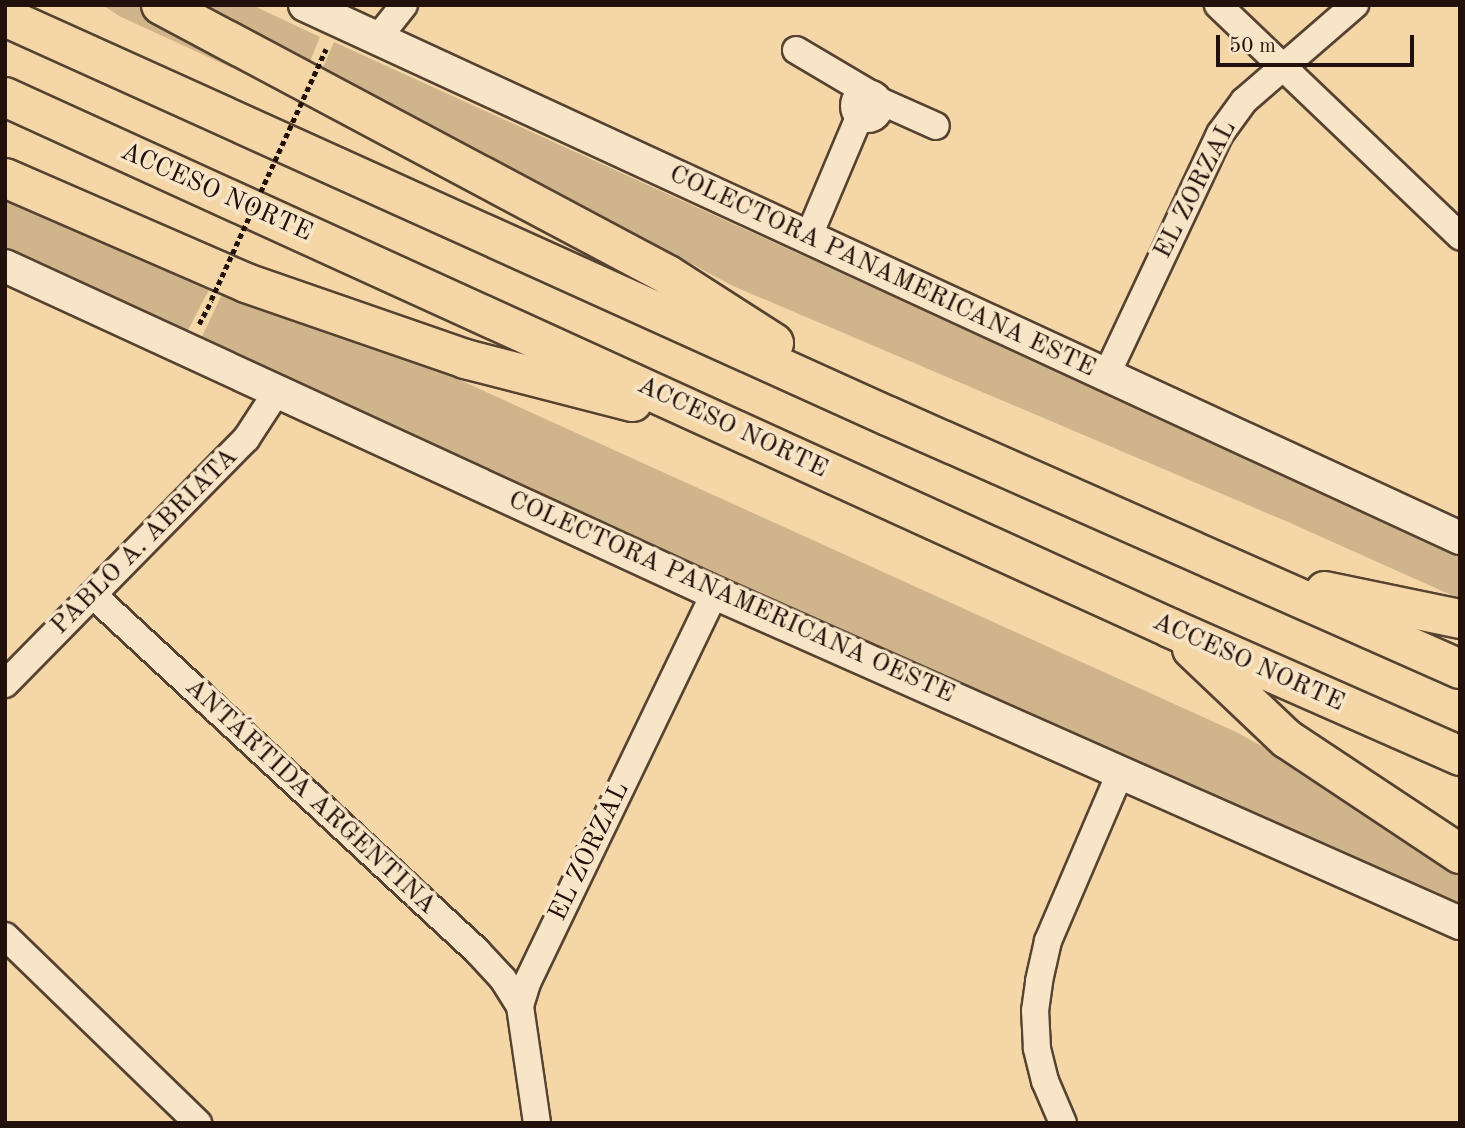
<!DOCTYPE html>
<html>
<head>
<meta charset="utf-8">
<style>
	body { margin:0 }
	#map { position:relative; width:1465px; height:1128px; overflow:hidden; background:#f4d6a7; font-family:"Old Standard TT",serif }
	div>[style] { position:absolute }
	.green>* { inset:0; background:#d0b58c }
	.path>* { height:4.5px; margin-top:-2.25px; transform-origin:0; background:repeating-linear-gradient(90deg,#22110a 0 5px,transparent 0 8.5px) }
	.roads { filter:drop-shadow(2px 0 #564231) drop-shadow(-2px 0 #564231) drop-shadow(0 2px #564231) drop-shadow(0 -2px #564231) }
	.minor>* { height:26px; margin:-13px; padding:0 13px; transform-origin:13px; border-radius:13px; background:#f8e4c6 }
	.minor>.ring { margin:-13px; padding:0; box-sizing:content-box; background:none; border:26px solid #f8e4c6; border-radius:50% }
	.tertiary>* { height:32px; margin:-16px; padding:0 16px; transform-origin:16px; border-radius:16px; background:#f8e4c6 }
	.motorway>* { height:38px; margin:-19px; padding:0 19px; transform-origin:19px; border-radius:19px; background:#f4d6a7 }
	.path-bridge>* { height:4.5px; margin-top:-2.25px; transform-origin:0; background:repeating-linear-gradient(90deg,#22110a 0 5px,transparent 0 8.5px) }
	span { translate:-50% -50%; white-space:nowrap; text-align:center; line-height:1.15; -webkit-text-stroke:7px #f8e4c6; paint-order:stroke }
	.street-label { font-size:26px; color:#22110a }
	.frame { position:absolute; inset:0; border:7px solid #22110a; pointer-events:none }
	.scale { position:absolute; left:1216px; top:35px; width:198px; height:32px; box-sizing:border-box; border:4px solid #22110a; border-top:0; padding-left:9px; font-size:21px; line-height:24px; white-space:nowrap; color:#22110a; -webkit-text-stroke:5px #f8e4c6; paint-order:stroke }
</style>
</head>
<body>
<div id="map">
	<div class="green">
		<i style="clip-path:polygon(103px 5px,136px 5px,383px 129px,389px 140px,119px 16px)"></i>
		<i style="clip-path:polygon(194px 5px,252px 5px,320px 37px,306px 71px)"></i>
		<i style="clip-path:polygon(334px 42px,1460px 555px,1460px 599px,1288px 522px,733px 286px,526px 175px,320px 74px)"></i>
		<i style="clip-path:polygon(5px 187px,215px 278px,185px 336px,5px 253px)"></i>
		<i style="clip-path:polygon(226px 286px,420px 362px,1236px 732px,1286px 759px,1460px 874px,1460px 911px,199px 343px)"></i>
	</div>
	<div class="path">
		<i style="left:199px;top:324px;width:26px;rotate:-62deg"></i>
	</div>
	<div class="roads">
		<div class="minor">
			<i style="left:1218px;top:5px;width:335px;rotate:43.7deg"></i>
			<i style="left:377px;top:39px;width:43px;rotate:-51.5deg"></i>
			<i style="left:796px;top:50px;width:82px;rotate:30.6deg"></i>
			<i class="ring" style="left:854px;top:93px;width:0;height:0"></i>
			<i style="left:880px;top:101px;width:61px;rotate:24.1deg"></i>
			<i style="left:808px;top:238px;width:131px;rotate:-67.1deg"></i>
			<i style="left:1106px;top:376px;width:268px;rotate:-64.8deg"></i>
			<i style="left:1220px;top:134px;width:41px;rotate:-54deg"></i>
			<i style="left:1244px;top:101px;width:147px;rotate:-40.9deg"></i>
			<i style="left:93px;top:595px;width:524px;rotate:42.83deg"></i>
			<i style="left:477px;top:951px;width:38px;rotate:47deg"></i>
			<i style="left:503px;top:979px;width:32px;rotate:58deg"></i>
			<i style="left:5px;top:684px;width:344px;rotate:-45.5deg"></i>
			<i style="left:246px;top:439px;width:55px;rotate:-56.9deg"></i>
			<i style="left:5px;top:936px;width:269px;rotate:44.1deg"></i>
			<i style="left:537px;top:1123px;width:118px;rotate:-98.3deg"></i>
			<i style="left:520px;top:1006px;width:24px;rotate:-73deg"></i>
			<i style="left:527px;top:983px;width:433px;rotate:-64.3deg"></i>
			<i style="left:1063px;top:1123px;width:46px;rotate:-113.2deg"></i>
			<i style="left:1045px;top:1081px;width:34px;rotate:-104deg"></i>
			<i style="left:1037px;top:1048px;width:37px;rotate:-93deg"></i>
			<i style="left:1035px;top:1011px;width:30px;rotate:-82deg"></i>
			<i style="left:1039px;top:981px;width:41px;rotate:-77.3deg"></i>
			<i style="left:1048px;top:941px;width:185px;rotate:-66.8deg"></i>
		</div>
		<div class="tertiary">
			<i style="left:305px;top:5px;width:1272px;rotate:24.77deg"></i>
			<i style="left:5px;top:266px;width:782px;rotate:24.73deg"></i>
			<i style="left:715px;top:593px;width:815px;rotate:23.89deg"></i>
		</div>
		<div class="motorway">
			<i style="left:161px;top:5px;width:574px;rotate:28.04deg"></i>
			<i style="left:668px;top:275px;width:126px;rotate:32.7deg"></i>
			<i style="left:5px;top:17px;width:969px;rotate:24.32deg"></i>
			<i style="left:888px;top:416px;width:625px;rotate:23.86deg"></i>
			<i style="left:5px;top:97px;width:1280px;rotate:24.5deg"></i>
			<i style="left:1170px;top:628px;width:317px;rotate:23.8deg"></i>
			<i style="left:5px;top:178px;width:263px;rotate:23.5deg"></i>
			<i style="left:246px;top:283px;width:232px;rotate:19.1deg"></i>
			<i style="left:465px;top:359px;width:173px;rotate:14.4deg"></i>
			<i style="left:1325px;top:591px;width:138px;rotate:11.7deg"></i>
			<i style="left:1192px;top:649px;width:131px;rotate:43.5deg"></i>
			<i style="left:1287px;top:739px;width:208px;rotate:33.6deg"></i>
		</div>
	</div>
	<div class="path-bridge">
		<i style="left:211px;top:300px;width:276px;rotate:-65.4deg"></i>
	</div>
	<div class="street-label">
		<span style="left:1196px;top:190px;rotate:-63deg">EL ZORZAL</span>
		<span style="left:216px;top:193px;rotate:24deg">ACCESO NORTE</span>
		<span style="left:882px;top:272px;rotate:25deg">COLECTORA PANAMERICANA ESTE</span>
		<span style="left:732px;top:428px;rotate:25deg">ACCESO NORTE</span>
		<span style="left:145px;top:542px;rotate:-45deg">PABLO A. ABRIATA</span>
		<span style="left:731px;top:598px;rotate:24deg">COLECTORA PANAMERICANA OESTE</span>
		<span style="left:1248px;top:663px;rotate:24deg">ACCESO NORTE</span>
		<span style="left:310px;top:797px;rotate:43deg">ANTÁRTIDA ARGENTINA</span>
		<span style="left:590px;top:852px;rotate:-64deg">EL ZORZAL</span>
	</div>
	<div class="frame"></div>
	<div class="scale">50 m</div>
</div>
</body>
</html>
